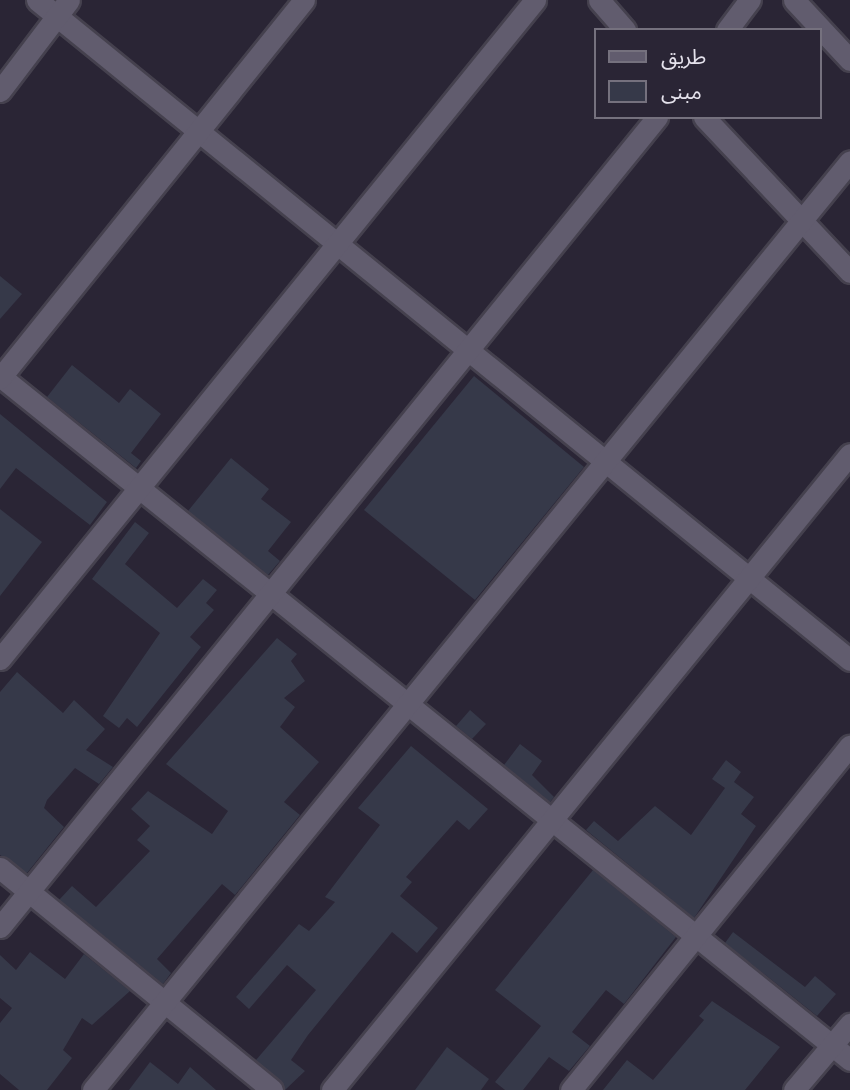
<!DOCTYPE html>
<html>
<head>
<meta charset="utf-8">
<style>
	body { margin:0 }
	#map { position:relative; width:850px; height:1090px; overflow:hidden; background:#2a2535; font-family:"PT Sans","Noto Sans Arabic",sans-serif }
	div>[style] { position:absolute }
	.building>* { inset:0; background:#363949 }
	.roads { filter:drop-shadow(2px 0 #45414e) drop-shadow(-2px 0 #45414e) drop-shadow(0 2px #45414e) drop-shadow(0 -2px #45414e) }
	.minor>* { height:21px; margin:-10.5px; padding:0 10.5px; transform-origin:10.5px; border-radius:10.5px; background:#615c6e }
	span { translate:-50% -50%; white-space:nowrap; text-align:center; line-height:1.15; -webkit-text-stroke:5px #2a2535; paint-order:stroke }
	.legend { position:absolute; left:594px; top:28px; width:228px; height:91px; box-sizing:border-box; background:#2a2535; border:2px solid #75717e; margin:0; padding:9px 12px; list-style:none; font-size:21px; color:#e5e2ec }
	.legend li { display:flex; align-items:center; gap:14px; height:35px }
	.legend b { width:35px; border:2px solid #75717e }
</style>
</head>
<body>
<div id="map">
	<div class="building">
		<i style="clip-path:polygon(0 276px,22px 294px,0 319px)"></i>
		<i style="clip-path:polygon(72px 365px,119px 403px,130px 389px,161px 414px,131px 453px,141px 461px,136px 468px,47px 397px)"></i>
		<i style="clip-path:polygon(474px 376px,584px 467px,475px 600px,364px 510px)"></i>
		<i style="clip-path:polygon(0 414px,107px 502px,90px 525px,16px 468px,0 489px)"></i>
		<i style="clip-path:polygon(231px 458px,269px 489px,261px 499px,291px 522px,268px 551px,280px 561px,268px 575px,188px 511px)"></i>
		<i style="clip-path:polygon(0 509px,42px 542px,0 596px)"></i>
		<i style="clip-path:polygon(135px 522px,149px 533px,125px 564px,177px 608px,203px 579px,217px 590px,206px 603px,214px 610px,190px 637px,201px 647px,137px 727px,127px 718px,119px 728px,103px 716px,160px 633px,92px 579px)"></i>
		<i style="clip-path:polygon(277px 638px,297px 654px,291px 661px,305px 681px,284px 698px,295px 707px,280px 727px,319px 762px,284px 802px,300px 815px,235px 895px,222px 884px,157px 959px,171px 973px,163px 984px,59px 900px,72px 886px,96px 907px,150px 851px,137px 840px,150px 826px,131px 809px,148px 791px,212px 834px,228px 811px,166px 764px)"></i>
		<i style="clip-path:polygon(17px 672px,63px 713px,74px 700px,105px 729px,86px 750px,113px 767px,99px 784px,75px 768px,47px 800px,44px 808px,64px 827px,27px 873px,0 855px,0 692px)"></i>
		<i style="clip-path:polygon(470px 710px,486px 724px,472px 739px,456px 726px)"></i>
		<i style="clip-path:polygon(520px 744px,542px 761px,532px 775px,554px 797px,550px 802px,504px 765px)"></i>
		<i style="clip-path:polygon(411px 746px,488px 809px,469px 830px,457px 820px,406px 877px,412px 882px,400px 896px,438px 928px,417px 953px,392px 932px,308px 1035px,291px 1060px,305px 1071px,285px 1090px,256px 1060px,316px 990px,287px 965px,249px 1009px,236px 997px,299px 924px,309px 931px,335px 902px,325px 897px,380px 825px,358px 808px)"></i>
		<i style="clip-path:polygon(726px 760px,741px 772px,734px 782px,754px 797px,741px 814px,756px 826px,694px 918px,586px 830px,594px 821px,618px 841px,655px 806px,691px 835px,725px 788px,712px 779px)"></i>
		<i style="clip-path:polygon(593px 870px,676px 937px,624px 1004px,606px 990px,572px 1032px,590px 1046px,569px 1071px,549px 1057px,523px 1090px,505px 1090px,495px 1082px,541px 1026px,495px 990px)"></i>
		<i style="clip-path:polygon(733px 932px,805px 987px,815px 976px,836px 994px,817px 1016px,725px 943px)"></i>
		<i style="clip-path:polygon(30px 952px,65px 979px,84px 954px,130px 991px,92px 1025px,82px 1018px,63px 1050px,72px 1058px,47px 1090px,19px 1090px,0 1074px,0 1023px,12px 1008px,0 998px,0 955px,16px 970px)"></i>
		<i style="clip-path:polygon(712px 1001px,780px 1047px,745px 1090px,603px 1090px,627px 1060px,653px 1080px,704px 1020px,699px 1016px)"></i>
		<i style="clip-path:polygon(447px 1047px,489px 1079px,481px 1090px,415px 1090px)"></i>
		<i style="clip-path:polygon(150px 1062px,178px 1084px,190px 1067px,216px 1090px,129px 1090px)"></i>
	</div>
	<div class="roads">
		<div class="minor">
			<i style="left:37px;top:0;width:1047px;rotate:39.07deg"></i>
			<i style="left:599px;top:0;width:40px;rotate:49deg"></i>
			<i style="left:794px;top:0;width:82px;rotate:47deg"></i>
			<i style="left:727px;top:30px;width:38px;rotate:-53deg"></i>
			<i style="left:0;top:91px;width:114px;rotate:-52.8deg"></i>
			<i style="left:704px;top:117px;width:213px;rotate:46.7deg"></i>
			<i style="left:0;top:376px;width:1091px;rotate:38.82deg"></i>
			<i style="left:0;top:378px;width:485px;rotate:-51.2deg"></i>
			<i style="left:0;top:659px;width:849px;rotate:-50.93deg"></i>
			<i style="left:0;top:868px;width:351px;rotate:39.2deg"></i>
			<i style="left:0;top:927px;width:1043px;rotate:-50.95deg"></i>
			<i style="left:93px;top:1090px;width:1198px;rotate:-50.82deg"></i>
			<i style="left:332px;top:1090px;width:820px;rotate:-50.84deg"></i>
			<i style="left:571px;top:1090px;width:443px;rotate:-51deg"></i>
			<i style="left:794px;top:1090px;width:87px;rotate:-49.7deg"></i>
		</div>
	</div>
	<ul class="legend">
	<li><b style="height:9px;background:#615c6e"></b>طريق</li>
	<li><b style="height:19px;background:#363949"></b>مبنى</li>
	</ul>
</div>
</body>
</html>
